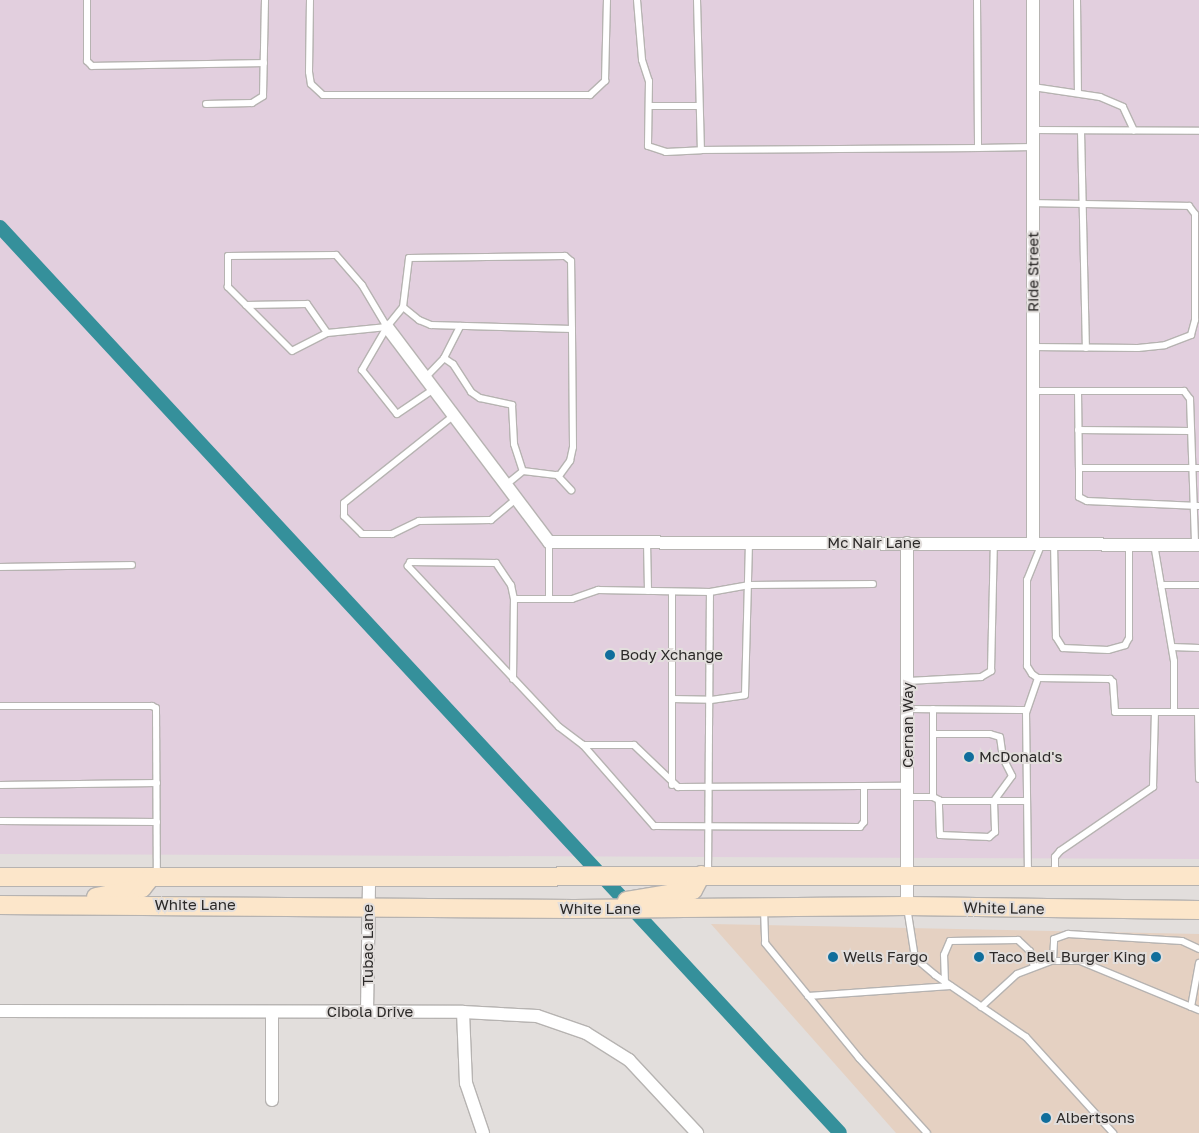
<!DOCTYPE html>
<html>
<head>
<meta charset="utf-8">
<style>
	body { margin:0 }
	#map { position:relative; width:1199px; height:1133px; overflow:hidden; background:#e2dedc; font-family:"Golos Text",sans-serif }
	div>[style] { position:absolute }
	.commercial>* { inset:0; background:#e5d1c2 }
	.industrial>* { inset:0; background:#e2cfde }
	.canal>* { height:14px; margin:-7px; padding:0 7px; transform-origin:7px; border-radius:7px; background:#35909b }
	.roads { filter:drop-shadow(1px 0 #b6b3b1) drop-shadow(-1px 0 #b6b3b1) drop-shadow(0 1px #b6b3b1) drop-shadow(0 -1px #b6b3b1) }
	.service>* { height:6px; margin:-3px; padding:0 3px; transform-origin:3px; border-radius:3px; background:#fff }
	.minor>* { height:12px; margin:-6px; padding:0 6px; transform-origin:6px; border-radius:6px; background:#fff }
	.secondary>* { height:18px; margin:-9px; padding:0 9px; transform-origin:9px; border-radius:9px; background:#fce6ca }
	.dots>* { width:14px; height:14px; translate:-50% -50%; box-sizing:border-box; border:2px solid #e2dedc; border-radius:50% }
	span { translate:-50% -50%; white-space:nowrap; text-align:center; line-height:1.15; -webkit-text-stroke:4px #e2dedc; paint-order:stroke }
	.street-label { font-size:15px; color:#2c2a29 }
	.poi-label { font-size:15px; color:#2c2a29 }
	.left { translate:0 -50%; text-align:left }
	.right { translate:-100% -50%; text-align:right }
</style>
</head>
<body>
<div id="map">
	<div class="commercial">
		<i style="clip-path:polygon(711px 924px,1199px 934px,1199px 1133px,896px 1133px)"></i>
	</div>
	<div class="industrial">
		<i style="clip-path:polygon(0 0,1199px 0,1199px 859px,0 854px)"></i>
	</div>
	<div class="canal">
		<i style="left:0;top:227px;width:1235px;rotate:47.16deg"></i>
	</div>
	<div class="roads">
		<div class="service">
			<i style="left:87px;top:0;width:61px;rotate:90deg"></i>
			<i style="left:87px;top:61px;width:7px;rotate:45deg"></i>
			<i style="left:92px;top:66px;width:172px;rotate:-1deg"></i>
			<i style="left:310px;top:0;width:72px;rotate:90.8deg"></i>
			<i style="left:309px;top:72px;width:12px;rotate:81deg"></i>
			<i style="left:311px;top:84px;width:16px;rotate:43deg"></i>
			<i style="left:323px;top:95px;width:267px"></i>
			<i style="left:590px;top:95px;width:21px;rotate:-43deg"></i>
			<i style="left:605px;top:81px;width:81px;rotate:-88.6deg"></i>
			<i style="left:637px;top:0;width:60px;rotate:85.2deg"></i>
			<i style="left:642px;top:60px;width:22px;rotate:72deg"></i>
			<i style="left:649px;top:81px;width:65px;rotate:90.9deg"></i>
			<i style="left:648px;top:146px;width:19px;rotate:18deg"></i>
			<i style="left:666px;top:152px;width:35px;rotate:-3deg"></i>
			<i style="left:697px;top:0;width:150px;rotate:88.5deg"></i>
			<i style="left:701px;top:150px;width:277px;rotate:-0.4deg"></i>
			<i style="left:977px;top:0;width:148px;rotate:89.6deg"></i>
			<i style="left:978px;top:148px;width:55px;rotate:-1deg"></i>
			<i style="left:1077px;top:0;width:92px;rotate:89.4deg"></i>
			<i style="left:1033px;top:87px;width:68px;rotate:8.5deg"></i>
			<i style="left:1100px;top:97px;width:25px;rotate:23deg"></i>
			<i style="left:1123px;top:107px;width:26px;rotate:65deg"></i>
			<i style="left:206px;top:104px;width:46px;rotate:-1.2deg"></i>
			<i style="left:252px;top:103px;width:13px;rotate:-32deg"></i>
			<i style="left:263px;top:96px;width:96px;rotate:-88.8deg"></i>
			<i style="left:649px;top:106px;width:48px"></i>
			<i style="left:1033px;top:130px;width:166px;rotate:0.3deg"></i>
			<i style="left:1081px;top:131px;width:217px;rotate:88.7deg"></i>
			<i style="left:336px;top:255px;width:40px;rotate:49deg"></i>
			<i style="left:362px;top:285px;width:49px;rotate:59.2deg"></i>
			<i style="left:387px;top:327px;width:60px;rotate:174.3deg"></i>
			<i style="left:327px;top:333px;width:39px;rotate:153deg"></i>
			<i style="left:292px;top:351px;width:91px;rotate:-135deg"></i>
			<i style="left:228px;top:287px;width:31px;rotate:-90deg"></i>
			<i style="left:228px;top:256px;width:108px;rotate:-0.5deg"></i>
			<i style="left:246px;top:305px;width:61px;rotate:-0.9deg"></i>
			<i style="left:307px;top:304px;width:35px;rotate:55deg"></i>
			<i style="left:403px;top:307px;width:21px;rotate:39deg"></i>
			<i style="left:419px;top:320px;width:13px;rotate:23deg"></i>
			<i style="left:431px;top:325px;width:141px;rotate:1.6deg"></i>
			<i style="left:572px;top:329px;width:68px;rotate:-90.8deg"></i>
			<i style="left:571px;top:261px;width:8px;rotate:-140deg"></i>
			<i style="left:565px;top:256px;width:156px;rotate:179.3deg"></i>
			<i style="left:409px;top:258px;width:49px;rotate:97deg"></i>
			<i style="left:403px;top:307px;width:26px;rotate:129deg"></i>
			<i style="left:387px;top:327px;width:50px;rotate:120.2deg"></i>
			<i style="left:362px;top:370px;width:56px;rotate:51.5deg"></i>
			<i style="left:397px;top:414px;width:45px;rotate:-34deg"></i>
			<i style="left:1033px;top:347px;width:105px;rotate:0.5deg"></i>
			<i style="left:1138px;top:348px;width:27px;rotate:-6deg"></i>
			<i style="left:1165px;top:345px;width:28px;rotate:-21deg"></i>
			<i style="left:1191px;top:335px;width:16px;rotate:-75deg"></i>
			<i style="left:1195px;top:320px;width:106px;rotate:-90deg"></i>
			<i style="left:1195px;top:214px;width:10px;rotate:-127deg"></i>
			<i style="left:1189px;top:206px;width:156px;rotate:-178.9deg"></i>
			<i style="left:444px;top:358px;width:36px;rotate:-63deg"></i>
			<i style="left:425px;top:378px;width:28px;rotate:-46deg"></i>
			<i style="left:444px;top:358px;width:11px;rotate:34deg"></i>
			<i style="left:453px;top:364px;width:33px;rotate:57deg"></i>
			<i style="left:471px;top:392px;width:11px;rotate:34deg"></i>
			<i style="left:480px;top:398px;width:33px;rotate:12deg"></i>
			<i style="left:512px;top:405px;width:39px;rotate:87deg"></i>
			<i style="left:514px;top:444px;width:28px;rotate:72deg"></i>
			<i style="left:523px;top:471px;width:22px;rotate:141deg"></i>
			<i style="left:1033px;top:391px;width:151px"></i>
			<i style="left:1184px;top:391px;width:10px;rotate:53deg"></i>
			<i style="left:1190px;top:399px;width:146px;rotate:88deg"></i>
			<i style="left:1078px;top:391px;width:77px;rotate:89.3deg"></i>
			<i style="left:453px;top:416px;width:139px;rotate:141.4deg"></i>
			<i style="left:344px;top:503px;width:13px;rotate:90deg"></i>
			<i style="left:344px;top:516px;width:25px;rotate:45deg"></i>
			<i style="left:362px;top:534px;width:30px"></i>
			<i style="left:392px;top:534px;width:30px;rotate:-26deg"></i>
			<i style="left:419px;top:521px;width:72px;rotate:-0.8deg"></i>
			<i style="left:491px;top:520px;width:33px;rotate:-40deg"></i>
			<i style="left:1078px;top:430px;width:112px;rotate:0.5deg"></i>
			<i style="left:1199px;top:468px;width:120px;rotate:180deg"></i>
			<i style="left:1079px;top:468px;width:29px;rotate:90deg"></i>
			<i style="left:1079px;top:497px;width:9px;rotate:27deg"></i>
			<i style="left:1087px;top:501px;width:112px;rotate:2.6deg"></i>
			<i style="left:523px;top:471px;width:34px;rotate:7deg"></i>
			<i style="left:557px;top:475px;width:21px;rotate:47deg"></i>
			<i style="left:559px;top:476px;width:19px;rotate:-54deg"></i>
			<i style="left:570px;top:461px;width:14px;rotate:-78deg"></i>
			<i style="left:573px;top:447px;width:118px;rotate:-90.5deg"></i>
			<i style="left:647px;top:542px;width:49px;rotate:88.8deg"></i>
			<i style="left:1042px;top:543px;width:40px;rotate:112deg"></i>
			<i style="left:1027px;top:580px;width:86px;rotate:90deg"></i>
			<i style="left:1027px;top:666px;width:9px;rotate:58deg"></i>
			<i style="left:1032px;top:674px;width:7px;rotate:34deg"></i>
			<i style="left:1038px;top:678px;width:72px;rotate:0.8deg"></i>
			<i style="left:1110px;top:679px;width:4px;rotate:45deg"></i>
			<i style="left:1113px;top:682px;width:30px;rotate:86deg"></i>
			<i style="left:1115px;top:712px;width:84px"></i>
			<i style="left:1054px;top:543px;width:94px;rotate:88.8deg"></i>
			<i style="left:1056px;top:637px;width:13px;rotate:58deg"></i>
			<i style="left:1063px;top:648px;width:45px;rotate:2.5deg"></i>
			<i style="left:1108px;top:650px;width:18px;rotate:-16deg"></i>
			<i style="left:1125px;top:645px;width:8px;rotate:-60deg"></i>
			<i style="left:1129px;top:638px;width:94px;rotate:-90deg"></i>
			<i style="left:1154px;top:544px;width:42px;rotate:80.3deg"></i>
			<i style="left:1161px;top:585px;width:38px"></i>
			<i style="left:0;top:567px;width:132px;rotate:-0.9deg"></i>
			<i style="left:1161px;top:585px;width:77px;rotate:80.3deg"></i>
			<i style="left:1174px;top:661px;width:51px;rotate:90deg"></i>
			<i style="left:672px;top:592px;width:193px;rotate:90deg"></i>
			<i style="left:549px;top:599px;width:57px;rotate:-90deg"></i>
			<i style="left:1172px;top:647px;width:27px;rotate:2deg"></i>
			<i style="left:513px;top:679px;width:80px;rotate:-89.3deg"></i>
			<i style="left:908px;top:681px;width:73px;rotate:-3.1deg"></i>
			<i style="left:981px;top:677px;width:12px;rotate:-31deg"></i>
			<i style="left:991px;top:671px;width:128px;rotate:-88.7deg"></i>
			<i style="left:672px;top:699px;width:39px;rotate:1deg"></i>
			<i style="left:711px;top:700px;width:34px;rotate:-8deg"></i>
			<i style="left:745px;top:695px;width:153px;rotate:-88.5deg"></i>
			<i style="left:0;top:706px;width:152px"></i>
			<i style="left:152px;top:706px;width:4px;rotate:27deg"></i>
			<i style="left:156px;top:708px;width:168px;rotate:89.7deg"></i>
			<i style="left:908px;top:709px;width:118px;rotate:0.5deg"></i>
			<i style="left:933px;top:709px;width:88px;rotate:90deg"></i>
			<i style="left:1198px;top:712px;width:67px;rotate:89.1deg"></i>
			<i style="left:933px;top:734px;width:57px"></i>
			<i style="left:990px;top:734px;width:10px;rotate:17deg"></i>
			<i style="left:1000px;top:737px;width:21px;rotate:82deg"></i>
			<i style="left:1003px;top:758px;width:20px;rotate:63deg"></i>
			<i style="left:1012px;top:776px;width:31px;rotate:126deg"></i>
			<i style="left:994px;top:801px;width:31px;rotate:88deg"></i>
			<i style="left:995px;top:832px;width:8px;rotate:140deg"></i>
			<i style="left:989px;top:837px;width:49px;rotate:-177.7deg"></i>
			<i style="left:940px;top:835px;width:35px;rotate:-92deg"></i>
			<i style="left:583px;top:745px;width:51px"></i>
			<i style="left:634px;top:745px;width:61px;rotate:43.7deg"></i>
			<i style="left:678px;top:787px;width:229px;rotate:-0.3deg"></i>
			<i style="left:0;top:785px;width:157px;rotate:-0.7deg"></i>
			<i style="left:864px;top:787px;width:35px;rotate:90deg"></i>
			<i style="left:864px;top:822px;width:6px;rotate:129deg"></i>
			<i style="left:860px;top:827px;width:206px;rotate:-179.7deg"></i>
			<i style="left:654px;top:826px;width:108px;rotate:-131.2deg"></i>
			<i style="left:583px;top:745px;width:30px;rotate:-143deg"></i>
			<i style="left:559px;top:727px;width:221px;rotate:-133.2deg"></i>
			<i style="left:408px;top:566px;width:4px;rotate:-63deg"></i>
			<i style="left:410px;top:562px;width:86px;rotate:0.7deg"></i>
			<i style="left:496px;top:563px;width:27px;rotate:56deg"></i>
			<i style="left:511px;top:585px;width:14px;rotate:78deg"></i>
			<i style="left:514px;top:599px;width:58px"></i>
			<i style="left:572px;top:599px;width:28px;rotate:-19deg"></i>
			<i style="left:598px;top:590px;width:112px;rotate:1deg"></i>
			<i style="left:710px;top:592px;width:40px;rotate:-10deg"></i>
			<i style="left:749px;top:585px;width:124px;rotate:-0.5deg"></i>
			<i style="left:908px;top:797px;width:25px"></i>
			<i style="left:933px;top:797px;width:9px;rotate:27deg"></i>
			<i style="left:941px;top:801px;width:86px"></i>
			<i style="left:0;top:821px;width:157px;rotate:0.4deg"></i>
			<i style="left:708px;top:874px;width:282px;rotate:-89.6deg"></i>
			<i style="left:1028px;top:875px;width:162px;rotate:-90.7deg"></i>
			<i style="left:1026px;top:713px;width:37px;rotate:-71deg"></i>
			<i style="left:1055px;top:875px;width:18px;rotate:-90deg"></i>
			<i style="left:1055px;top:857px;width:8px;rotate:-50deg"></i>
			<i style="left:1060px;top:851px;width:113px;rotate:-34.5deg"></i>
			<i style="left:1153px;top:787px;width:75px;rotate:-88.5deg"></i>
			<i style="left:907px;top:907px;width:52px;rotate:81.1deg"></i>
			<i style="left:915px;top:958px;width:26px;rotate:40deg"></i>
			<i style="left:935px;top:975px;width:110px;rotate:34.3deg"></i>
			<i style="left:1026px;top:1037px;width:130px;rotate:47.8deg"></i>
			<i style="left:764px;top:909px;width:34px;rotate:88deg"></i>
			<i style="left:765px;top:943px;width:149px;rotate:50.7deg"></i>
			<i style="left:859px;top:1058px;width:101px;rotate:47.8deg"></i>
			<i style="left:1053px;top:961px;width:22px;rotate:-87deg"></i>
			<i style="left:1054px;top:939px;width:15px;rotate:-20deg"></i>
			<i style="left:1068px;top:934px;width:114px;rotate:3.5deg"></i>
			<i style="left:1182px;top:941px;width:19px;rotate:25deg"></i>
			<i style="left:945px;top:983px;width:28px;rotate:-92deg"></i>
			<i style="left:944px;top:955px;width:15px;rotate:-67deg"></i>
			<i style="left:950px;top:941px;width:68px;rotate:-0.8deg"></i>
			<i style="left:1018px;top:940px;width:16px;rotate:43deg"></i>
			<i style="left:1030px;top:951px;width:16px;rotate:76deg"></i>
			<i style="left:808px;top:996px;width:143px;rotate:-4deg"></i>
			<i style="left:981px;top:1007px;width:49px;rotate:-42.5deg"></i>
			<i style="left:1017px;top:974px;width:36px;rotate:-21deg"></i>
			<i style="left:1051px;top:961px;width:29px"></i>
			<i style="left:1080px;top:961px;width:129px;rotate:22.4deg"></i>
			<i style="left:1191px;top:1007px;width:45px;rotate:-79.7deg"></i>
		</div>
		<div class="minor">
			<i style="left:387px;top:327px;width:269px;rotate:53deg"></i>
			<i style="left:549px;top:542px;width:650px;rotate:0.26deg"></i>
			<i style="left:1033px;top:543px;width:543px;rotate:-90deg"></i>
			<i style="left:907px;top:906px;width:363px;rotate:-90deg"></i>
			<i style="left:0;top:1011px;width:463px;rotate:0.1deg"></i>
			<i style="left:463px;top:1012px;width:74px;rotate:3.1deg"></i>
			<i style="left:537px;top:1016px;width:52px;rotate:19.1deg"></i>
			<i style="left:586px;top:1033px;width:51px;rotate:32.1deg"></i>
			<i style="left:629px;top:1060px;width:100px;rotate:47deg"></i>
			<i style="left:367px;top:1012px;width:134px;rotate:-89.1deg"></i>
			<i style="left:463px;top:1012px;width:71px;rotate:87.6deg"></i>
			<i style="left:466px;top:1083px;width:53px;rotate:71.2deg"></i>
			<i style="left:272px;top:1100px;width:88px;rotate:-90deg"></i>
		</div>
		<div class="secondary">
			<i style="left:0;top:877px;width:1199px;rotate:-0.05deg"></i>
			<i style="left:96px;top:897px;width:47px;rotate:-11.1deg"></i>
			<i style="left:142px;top:888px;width:13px;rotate:-51deg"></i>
			<i style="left:627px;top:901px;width:67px;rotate:-9.5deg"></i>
			<i style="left:693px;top:890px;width:17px;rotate:-62deg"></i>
			<i style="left:0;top:905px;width:574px;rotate:0.4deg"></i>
			<i style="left:574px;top:909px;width:333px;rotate:-0.5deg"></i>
			<i style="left:907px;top:906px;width:292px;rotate:0.8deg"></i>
		</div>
	</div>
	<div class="dots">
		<i style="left:610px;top:655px;background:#106e9c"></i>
		<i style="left:969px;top:757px;background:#106e9c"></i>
		<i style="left:833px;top:957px;background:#106e9c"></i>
		<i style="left:979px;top:957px;background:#106e9c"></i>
		<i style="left:1156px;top:957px;background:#106e9c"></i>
		<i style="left:1046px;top:1118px;background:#106e9c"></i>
	</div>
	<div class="street-label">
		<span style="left:1033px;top:272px;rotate:-90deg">Ride Street</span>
		<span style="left:874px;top:543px">Mc Nair Lane</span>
		<span style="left:908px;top:725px;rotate:-90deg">Cernan Way</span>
		<span style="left:195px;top:905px">White Lane</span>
		<span style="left:1004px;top:908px;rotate:1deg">White Lane</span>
		<span style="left:600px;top:909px">White Lane</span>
		<span style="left:368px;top:945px;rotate:-90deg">Tubac Lane</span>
		<span style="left:370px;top:1012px">Cibola Drive</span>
	</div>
	<div class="poi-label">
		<span class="left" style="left:620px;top:655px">Body Xchange</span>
		<span class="left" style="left:979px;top:757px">McDonald's</span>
		<span class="left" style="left:843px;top:957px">Wells Fargo</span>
		<span class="left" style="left:989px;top:957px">Taco Bell</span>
		<span class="right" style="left:1146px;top:957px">Burger King</span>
		<span class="left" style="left:1056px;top:1118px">Albertsons</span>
	</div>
</div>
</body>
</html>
